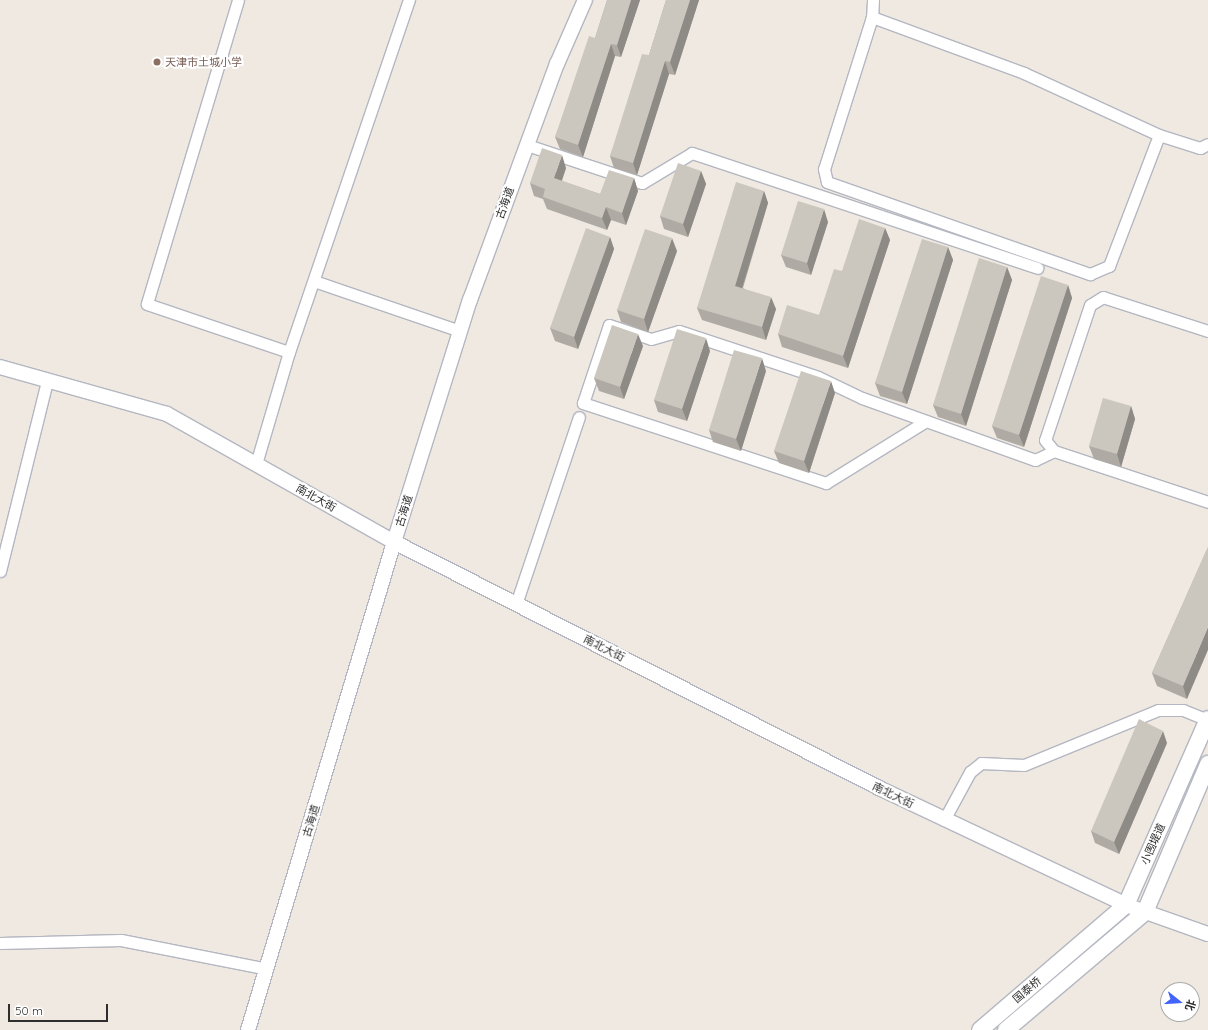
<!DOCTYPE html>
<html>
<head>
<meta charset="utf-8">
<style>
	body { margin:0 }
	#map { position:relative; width:1208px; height:1030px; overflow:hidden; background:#efe9e1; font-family:Quicksand,"Noto Sans SC",sans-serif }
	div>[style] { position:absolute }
	.roads { filter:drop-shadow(1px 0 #b4b7c1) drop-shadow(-1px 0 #b4b7c1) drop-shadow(0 1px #b4b7c1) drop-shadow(0 -1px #b4b7c1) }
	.minor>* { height:11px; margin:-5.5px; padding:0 5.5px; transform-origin:5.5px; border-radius:5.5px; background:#fff }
	.tertiary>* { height:14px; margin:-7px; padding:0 7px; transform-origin:7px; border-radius:7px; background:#fff }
	.secondary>* { height:16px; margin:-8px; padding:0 8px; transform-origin:8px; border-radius:8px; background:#fff }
	.wall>* { inset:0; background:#afaba4 }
	.shaded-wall>* { inset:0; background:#8e8b86 }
	.building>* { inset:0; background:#cbc7bf }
	.dots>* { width:11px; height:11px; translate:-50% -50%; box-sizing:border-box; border:2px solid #fff; border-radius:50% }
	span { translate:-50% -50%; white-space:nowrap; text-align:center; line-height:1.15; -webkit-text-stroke:4px #fff; paint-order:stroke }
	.education-label { font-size:11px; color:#785e54 }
	.left { translate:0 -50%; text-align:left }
	.street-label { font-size:11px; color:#2e2e2e }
	.north { position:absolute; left:1160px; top:982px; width:40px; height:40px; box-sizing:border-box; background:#fff; border:1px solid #ababab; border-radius:50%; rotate:107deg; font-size:11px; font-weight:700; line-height:16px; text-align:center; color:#2e2e2e }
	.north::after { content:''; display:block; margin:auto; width:14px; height:18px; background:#4264fb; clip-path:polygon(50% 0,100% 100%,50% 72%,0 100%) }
	.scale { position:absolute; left:8px; top:1004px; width:100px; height:18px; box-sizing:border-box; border:2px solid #2e2e2e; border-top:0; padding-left:5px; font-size:12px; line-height:14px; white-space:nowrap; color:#2e2e2e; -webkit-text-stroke:3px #fff; paint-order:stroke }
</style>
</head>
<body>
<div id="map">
	<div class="roads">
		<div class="minor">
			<i style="left:238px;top:0;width:317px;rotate:106.7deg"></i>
			<i style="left:147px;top:304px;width:150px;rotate:18.7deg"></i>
			<i style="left:873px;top:0;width:17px;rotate:93deg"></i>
			<i style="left:872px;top:17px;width:159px;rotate:107.5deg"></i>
			<i style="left:824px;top:169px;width:13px;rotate:77deg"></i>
			<i style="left:827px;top:182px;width:279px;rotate:19.3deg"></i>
			<i style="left:1090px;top:274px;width:21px;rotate:-23deg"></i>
			<i style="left:1109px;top:266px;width:140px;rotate:-69.1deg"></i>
			<i style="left:1159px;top:135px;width:43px;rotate:17.6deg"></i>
			<i style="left:1200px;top:148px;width:9px;rotate:-27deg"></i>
			<i style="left:872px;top:17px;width:162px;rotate:20.2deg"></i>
			<i style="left:1024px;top:73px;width:149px;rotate:24.7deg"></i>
			<i style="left:527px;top:145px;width:121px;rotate:18.3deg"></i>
			<i style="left:642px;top:183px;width:58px;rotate:-31deg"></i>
			<i style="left:692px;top:153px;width:364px;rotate:18.4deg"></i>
			<i style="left:314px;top:281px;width:154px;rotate:18.9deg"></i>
			<i style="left:1208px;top:331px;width:110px;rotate:-162.1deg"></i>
			<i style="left:1103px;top:297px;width:15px;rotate:148deg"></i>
			<i style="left:1090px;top:305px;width:142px;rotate:108.4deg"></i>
			<i style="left:1045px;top:440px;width:14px;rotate:51deg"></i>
			<i style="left:1054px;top:451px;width:162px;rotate:18.3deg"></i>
			<i style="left:926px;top:421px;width:118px;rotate:148.2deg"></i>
			<i style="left:826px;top:483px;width:256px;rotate:-161.8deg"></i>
			<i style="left:583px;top:403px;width:82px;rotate:-71.6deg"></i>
			<i style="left:609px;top:325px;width:44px;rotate:18.4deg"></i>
			<i style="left:651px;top:339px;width:29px;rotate:-16deg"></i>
			<i style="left:679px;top:331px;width:146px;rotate:18.3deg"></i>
			<i style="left:818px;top:377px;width:49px;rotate:25.5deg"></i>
			<i style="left:862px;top:398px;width:184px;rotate:19.7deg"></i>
			<i style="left:1035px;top:460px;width:21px;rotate:-25deg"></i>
			<i style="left:256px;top:464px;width:117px;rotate:-73.6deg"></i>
			<i style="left:289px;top:352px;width:372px;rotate:-71.2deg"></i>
			<i style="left:0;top:571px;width:196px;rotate:-76.1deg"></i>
			<i style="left:516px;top:604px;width:197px;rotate:-71.4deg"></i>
			<i style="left:944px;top:820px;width:55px;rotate:-61.6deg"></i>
			<i style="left:970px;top:772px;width:14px;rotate:-39deg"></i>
			<i style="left:981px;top:763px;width:43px;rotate:2.7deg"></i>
			<i style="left:1024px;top:765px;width:145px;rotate:-22.3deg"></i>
			<i style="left:1158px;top:710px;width:25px"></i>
			<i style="left:1183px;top:710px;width:27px;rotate:22deg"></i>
			<i style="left:0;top:943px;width:121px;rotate:-1.4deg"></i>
			<i style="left:121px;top:940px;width:149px;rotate:11.2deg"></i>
		</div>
		<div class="tertiary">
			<i style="left:0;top:367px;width:173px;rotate:15.7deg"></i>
			<i style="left:167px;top:414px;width:261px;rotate:29.4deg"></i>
			<i style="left:394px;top:542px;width:544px;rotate:26.89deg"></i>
			<i style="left:879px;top:788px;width:273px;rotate:25.3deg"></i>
			<i style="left:1126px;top:905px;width:87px;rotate:19.5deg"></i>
			<i style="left:248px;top:1030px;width:509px;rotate:-73.34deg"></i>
			<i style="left:394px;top:542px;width:254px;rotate:-72.6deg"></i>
			<i style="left:470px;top:300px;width:252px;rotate:-69.8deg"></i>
			<i style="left:557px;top:64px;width:70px;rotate:-66.4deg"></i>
		</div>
		<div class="secondary">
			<i style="left:980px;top:1030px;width:192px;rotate:-40.6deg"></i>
			<i style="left:1126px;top:905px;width:203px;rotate:-66.2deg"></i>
			<i style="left:1006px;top:1030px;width:182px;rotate:-40.3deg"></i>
			<i style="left:1145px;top:912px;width:161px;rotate:-66.9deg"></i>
		</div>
	</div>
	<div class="wall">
		<i style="clip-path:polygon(607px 0,640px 0,621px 57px,615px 56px,583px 157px,560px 149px,555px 137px,595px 38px)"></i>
		<i style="clip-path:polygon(666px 0,699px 0,675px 75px,669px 74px,637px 175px,614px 168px,610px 156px,649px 55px)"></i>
		<i style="clip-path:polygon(566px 168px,562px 181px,600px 194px,634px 178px,638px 191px,626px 225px,611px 220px,607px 230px,547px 209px,543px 199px,534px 196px,530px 183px)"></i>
		<i style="clip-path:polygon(701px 171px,706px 184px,688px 237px,664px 229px,660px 216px)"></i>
		<i style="clip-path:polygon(764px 191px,768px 203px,743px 288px,776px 309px,766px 340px,702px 320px,697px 308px)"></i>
		<i style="clip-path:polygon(828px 222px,811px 275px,786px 267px,781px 255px)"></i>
		<i style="clip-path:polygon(885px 228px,890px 240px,848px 368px,782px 347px,778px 334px,819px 315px,842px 271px)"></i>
		<i style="clip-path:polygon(610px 237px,614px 249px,578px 349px,555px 341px,550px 328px)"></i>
		<i style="clip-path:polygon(948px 247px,953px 260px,907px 404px,880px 396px,875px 383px)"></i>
		<i style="clip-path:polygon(677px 251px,648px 332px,621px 322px,617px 310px)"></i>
		<i style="clip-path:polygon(1007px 267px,1012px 280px,966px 426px,938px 417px,933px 405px)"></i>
		<i style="clip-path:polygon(1068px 285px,1072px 298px,1024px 447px,997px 438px,992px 426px)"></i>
		<i style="clip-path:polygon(643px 346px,624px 399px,599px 391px,594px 378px)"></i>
		<i style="clip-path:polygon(710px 351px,687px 421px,658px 412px,654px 400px)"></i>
		<i style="clip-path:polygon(766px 371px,741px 451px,713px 442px,709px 430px)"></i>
		<i style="clip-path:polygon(835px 393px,809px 473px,779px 463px,774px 451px)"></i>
		<i style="clip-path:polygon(1131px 406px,1135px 419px,1121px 467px,1094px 459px,1089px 446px)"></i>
		<i style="clip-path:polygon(1208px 547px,1187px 699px,1157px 686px,1152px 673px)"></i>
		<i style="clip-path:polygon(1167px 743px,1119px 854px,1095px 843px,1091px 831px)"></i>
	</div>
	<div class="shaded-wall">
		<i style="clip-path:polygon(631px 0,640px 0,621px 57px,617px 45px)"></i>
		<i style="clip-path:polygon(690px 0,699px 0,675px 75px,670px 62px)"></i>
		<i style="clip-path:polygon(611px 44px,615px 56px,583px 157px,578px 145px)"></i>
		<i style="clip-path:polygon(665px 61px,669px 74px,637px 175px,633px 163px)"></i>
		<i style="clip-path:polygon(562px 155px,566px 168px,558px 191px,554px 178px)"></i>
		<i style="clip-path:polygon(701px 171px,706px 184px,688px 237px,683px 224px)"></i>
		<i style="clip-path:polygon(634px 178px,638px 191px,626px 225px,622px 213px)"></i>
		<i style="clip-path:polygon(764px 191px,768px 203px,739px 298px,735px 286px)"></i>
		<i style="clip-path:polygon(606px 207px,611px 220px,607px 230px,602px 218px)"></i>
		<i style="clip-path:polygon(824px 209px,828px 222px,811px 275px,807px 263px)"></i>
		<i style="clip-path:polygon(885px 228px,890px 240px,848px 368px,843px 356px)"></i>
		<i style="clip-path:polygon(610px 237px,614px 249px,578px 349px,574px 337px)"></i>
		<i style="clip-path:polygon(672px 238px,677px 251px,648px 332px,644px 319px)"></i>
		<i style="clip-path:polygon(948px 247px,953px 260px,907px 404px,902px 392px)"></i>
		<i style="clip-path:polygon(1007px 267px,1012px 280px,966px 426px,961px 414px)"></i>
		<i style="clip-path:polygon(1068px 285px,1072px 298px,1024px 447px,1019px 435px)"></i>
		<i style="clip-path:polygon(771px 297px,776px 309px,766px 340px,762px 327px)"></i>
		<i style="clip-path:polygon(638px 334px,643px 346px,624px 399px,620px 387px)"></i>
		<i style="clip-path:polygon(706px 338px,710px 351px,687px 421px,682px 409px)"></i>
		<i style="clip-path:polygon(762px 358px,766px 371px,741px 451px,736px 439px)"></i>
		<i style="clip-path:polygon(831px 381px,835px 393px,809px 473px,804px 461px)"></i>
		<i style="clip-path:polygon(1131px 406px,1135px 419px,1121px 467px,1117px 454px)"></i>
		<i style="clip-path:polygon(1208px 627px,1208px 650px,1187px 699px,1183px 686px)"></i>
		<i style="clip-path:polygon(1163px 731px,1167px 743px,1119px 854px,1114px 842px)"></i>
	</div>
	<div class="building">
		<i style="clip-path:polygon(607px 0,631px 0,617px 45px,611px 44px,578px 145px,555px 137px,589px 36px,595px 38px)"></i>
		<i style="clip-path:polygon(666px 0,690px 0,670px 62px,665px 61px,633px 163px,610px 156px,642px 54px,649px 55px)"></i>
		<i style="clip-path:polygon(542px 148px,562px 155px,554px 178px,600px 194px,609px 170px,634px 178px,622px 213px,606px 207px,602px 218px,543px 197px,545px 189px,530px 183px)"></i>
		<i style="clip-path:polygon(678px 163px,701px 171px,683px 224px,660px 216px)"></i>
		<i style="clip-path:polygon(736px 182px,764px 191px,735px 286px,771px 297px,762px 327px,697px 308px)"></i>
		<i style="clip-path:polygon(798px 201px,824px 209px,807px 263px,781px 255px)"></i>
		<i style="clip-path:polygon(859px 219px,885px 228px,843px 356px,778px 334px,787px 305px,819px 315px,834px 269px,842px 271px)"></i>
		<i style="clip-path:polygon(586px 228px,610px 237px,574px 337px,550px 328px)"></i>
		<i style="clip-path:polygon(645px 229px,672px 238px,644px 319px,617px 310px)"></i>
		<i style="clip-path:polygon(922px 239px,948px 247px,902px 392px,875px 383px)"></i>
		<i style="clip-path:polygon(979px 258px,1007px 267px,961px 414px,933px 405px)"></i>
		<i style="clip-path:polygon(1041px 276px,1068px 285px,1019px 435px,992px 426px)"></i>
		<i style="clip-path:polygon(612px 325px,638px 334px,620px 387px,594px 378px)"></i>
		<i style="clip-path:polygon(677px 329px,706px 338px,682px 409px,654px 400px)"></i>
		<i style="clip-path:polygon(734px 350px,762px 358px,736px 439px,709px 430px)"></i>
		<i style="clip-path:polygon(801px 371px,831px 381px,804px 461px,774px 451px)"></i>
		<i style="clip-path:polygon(1103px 398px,1131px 406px,1117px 454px,1089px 446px)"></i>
		<i style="clip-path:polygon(1208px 547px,1208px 627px,1183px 686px,1152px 673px)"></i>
		<i style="clip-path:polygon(1139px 719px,1163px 731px,1114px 842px,1091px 831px)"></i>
	</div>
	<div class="dots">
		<i style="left:157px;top:62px;background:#8d6e63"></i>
	</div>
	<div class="education-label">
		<span class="left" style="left:165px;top:62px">天津市土城小学</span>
	</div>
	<div class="street-label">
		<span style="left:505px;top:203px;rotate:-70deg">古海道</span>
		<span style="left:316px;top:498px;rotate:29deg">南北大街</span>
		<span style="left:404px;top:511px;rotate:-73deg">古海道</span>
		<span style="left:604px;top:648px;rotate:27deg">南北大街</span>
		<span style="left:893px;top:795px;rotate:26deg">南北大街</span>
		<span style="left:311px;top:821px;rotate:-73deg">古海道</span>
		<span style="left:1153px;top:844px;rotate:-66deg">小围堤道</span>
		<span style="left:1027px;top:990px;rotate:-40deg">国泰桥</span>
	</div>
	<div class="north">北</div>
	<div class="scale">50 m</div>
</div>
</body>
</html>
